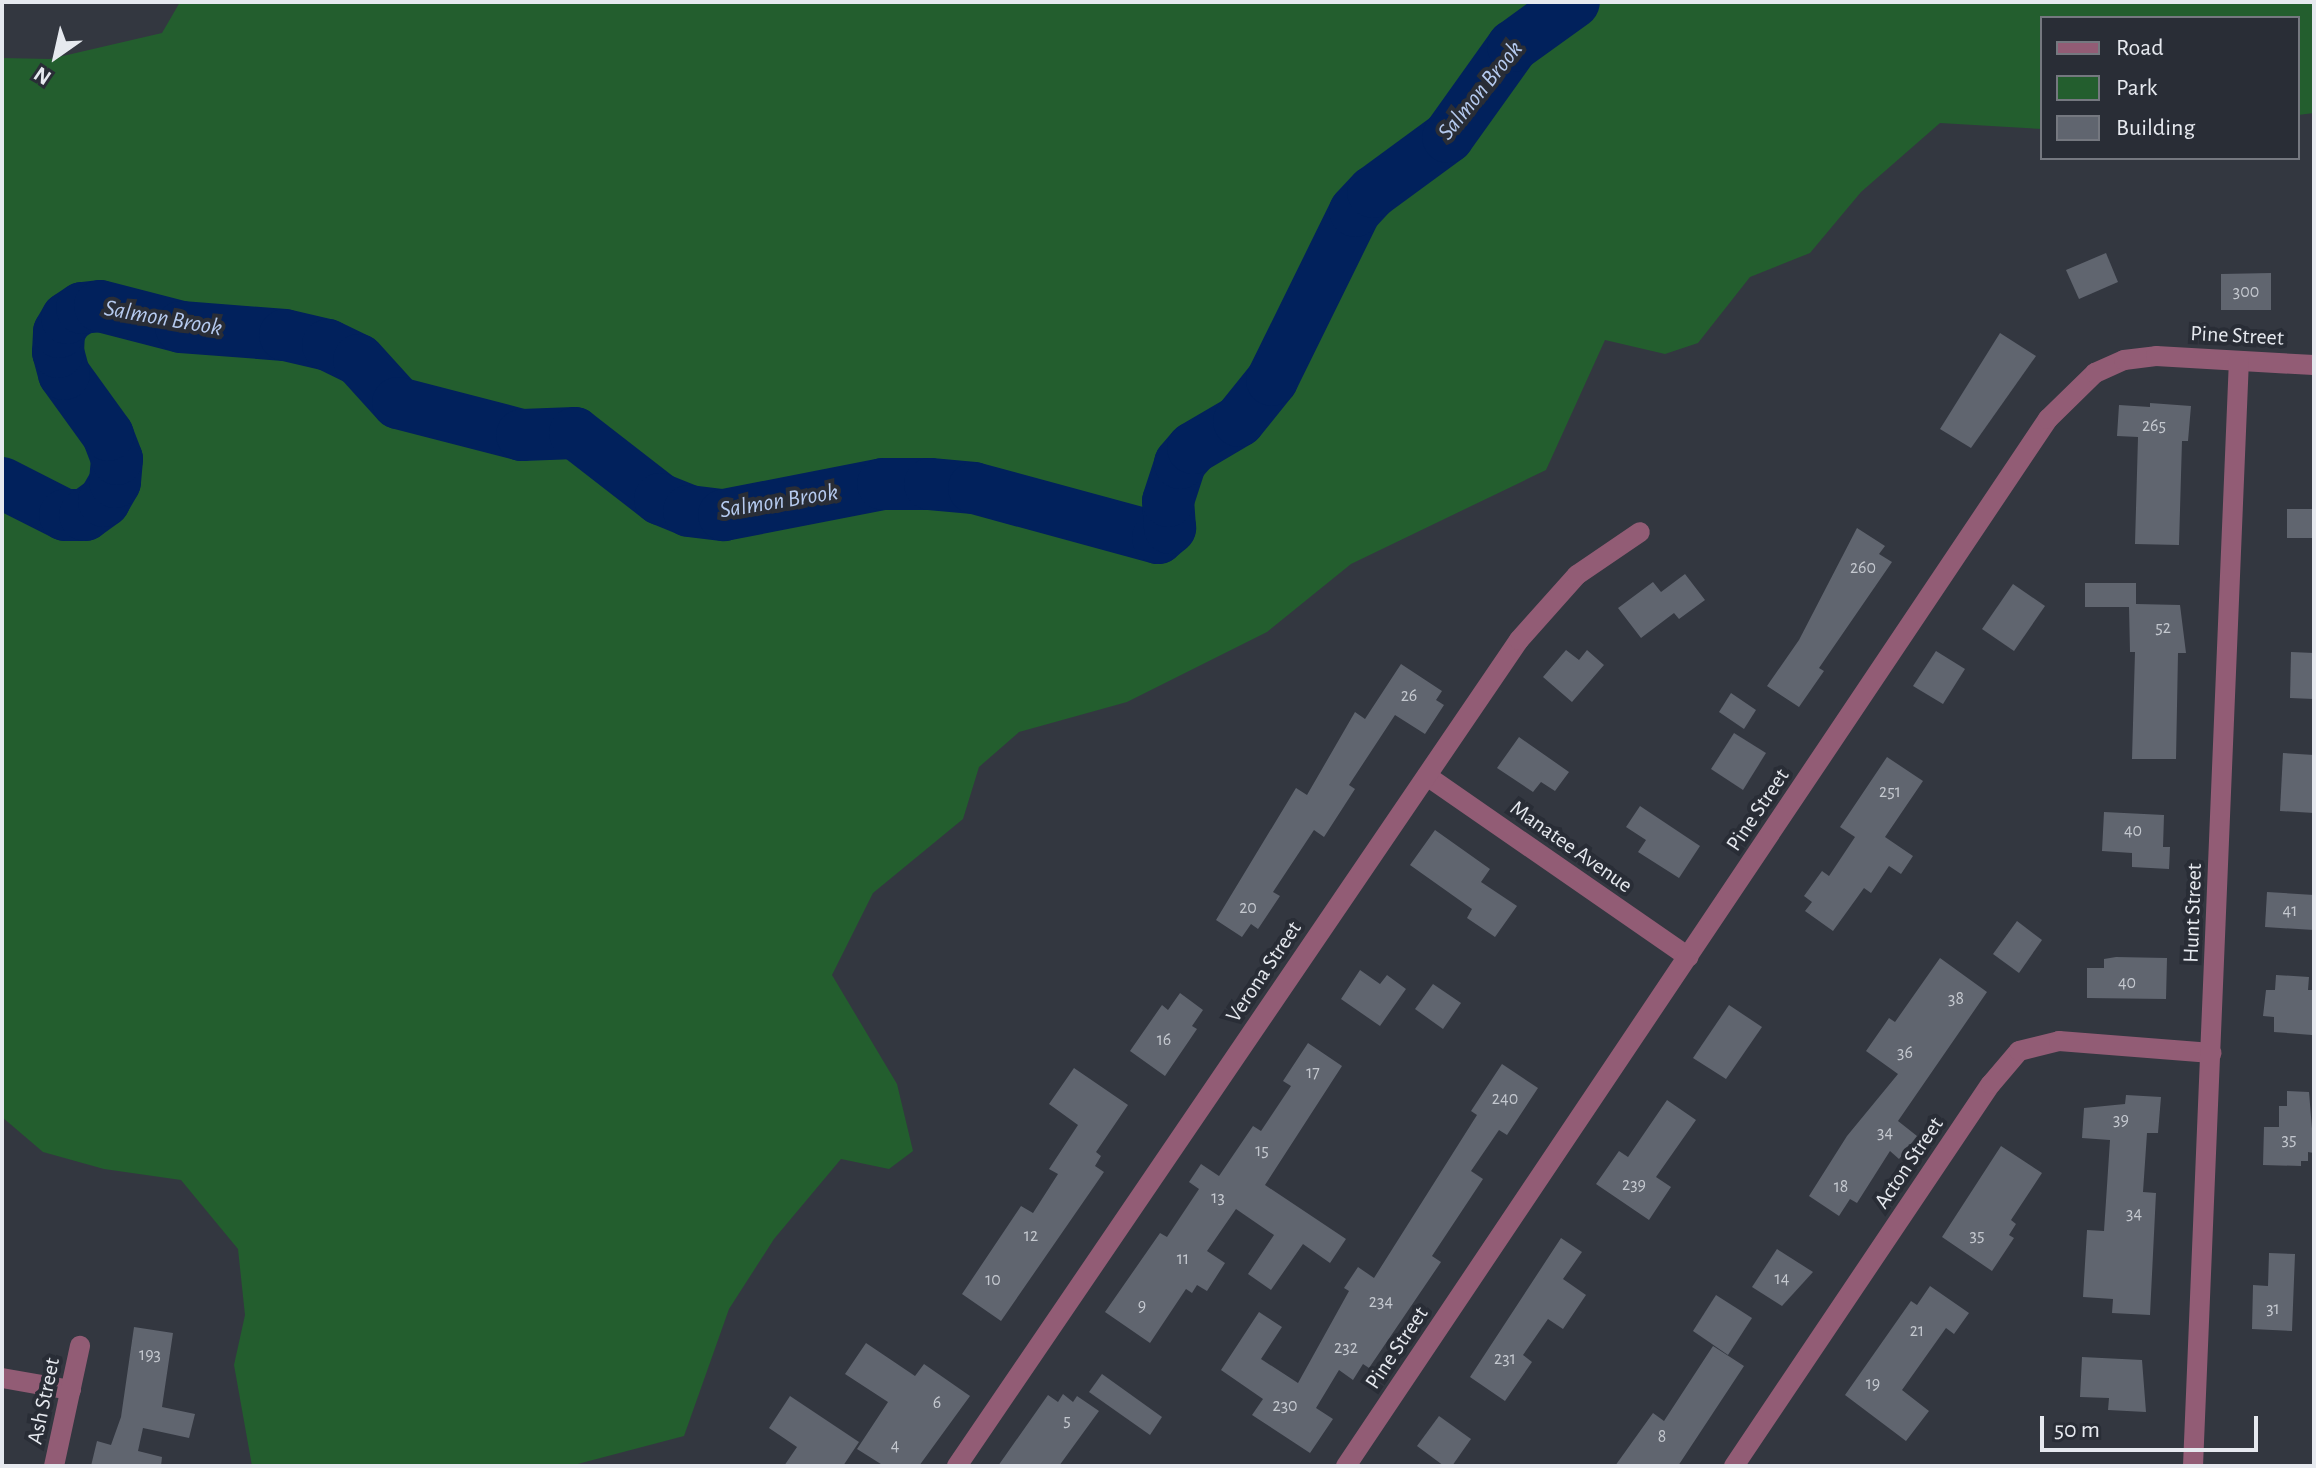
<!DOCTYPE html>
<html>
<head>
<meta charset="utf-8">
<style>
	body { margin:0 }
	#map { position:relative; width:2316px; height:1468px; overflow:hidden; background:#333740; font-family:"Alegreya Sans",sans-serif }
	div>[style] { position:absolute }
	.green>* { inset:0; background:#235e2e }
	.river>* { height:52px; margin:-26px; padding:0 26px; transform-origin:26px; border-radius:26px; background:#01215c }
	.building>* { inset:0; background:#60656f }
	.minor>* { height:20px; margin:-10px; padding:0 10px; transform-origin:10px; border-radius:10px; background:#925c75 }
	span { translate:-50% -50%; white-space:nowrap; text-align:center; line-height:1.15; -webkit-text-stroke:8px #292d36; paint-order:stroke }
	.number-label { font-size:18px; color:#c4c8cf }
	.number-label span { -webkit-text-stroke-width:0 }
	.street-label { font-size:22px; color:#e6e9ef }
	.water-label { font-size:24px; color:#b5caef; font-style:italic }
	.frame { position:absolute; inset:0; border:4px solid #e6e9ef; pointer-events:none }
	.legend { position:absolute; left:2040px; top:16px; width:260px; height:144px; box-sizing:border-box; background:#292d36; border:2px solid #757880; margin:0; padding:10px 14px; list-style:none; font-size:24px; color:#e6e9ef }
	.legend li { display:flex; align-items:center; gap:16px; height:40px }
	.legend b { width:40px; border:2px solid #757880 }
	.north { position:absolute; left:16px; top:16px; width:80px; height:80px; -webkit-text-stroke:6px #292d36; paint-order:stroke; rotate:214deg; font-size:22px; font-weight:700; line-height:32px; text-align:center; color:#e6e9ef }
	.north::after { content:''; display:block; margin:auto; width:28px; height:36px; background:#e6e9ef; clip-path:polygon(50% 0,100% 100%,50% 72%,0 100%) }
	.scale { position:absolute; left:2040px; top:1416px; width:218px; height:36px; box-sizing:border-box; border:4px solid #e6e9ef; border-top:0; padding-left:10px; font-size:24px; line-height:28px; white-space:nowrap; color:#e6e9ef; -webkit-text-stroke:6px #292d36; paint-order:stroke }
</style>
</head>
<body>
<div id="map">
	<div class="green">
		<i style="clip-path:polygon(180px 2px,2314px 2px,2314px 113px,2298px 115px,2298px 18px,2042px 18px,2042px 129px,1940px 123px,1861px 192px,1810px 253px,1750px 277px,1698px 343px,1665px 354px,1605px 340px,1546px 470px,1351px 564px,1267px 632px,1127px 702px,1019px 732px,979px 767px,963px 819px,873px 893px,832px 975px,897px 1084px,913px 1151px,889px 1169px,841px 1159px,774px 1239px,729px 1309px,684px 1436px,570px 1466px,252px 1466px,234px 1365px,245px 1315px,238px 1249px,181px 1180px,104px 1169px,43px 1152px,2px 1117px,2px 58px,50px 59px,162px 33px)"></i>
	</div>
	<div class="river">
		<i style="left:2px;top:483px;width:71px;rotate:26.9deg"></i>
		<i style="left:65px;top:515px;width:20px"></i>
		<i style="left:85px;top:515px;width:24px;rotate:-36deg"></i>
		<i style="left:104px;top:501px;width:22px;rotate:-60deg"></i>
		<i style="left:115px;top:482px;width:23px;rotate:-85deg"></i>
		<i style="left:117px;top:459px;width:26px;rotate:-111deg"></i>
		<i style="left:108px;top:435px;width:75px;rotate:-125.8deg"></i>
		<i style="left:64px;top:374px;width:23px;rotate:-105deg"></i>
		<i style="left:58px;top:352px;width:20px;rotate:-87deg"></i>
		<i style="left:59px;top:332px;width:16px;rotate:-60deg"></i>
		<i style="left:67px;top:318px;width:18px;rotate:-34deg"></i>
		<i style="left:82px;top:308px;width:18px;rotate:-6deg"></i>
		<i style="left:100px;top:306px;width:84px;rotate:14.5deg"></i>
		<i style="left:181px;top:327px;width:104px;rotate:4.4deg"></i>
		<i style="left:285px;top:335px;width:44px;rotate:13.1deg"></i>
		<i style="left:328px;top:345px;width:34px;rotate:26deg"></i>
		<i style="left:359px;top:360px;width:58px;rotate:47.8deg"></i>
		<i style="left:398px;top:403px;width:128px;rotate:14.5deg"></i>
		<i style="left:522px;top:435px;width:53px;rotate:-2.2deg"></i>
		<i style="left:575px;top:433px;width:108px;rotate:37.8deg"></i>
		<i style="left:660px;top:499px;width:31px;rotate:22deg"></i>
		<i style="left:689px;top:511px;width:35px;rotate:7deg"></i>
		<i style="left:724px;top:515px;width:162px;rotate:-11deg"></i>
		<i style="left:883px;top:484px;width:47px"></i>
		<i style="left:930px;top:484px;width:44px;rotate:5.2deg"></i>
		<i style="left:974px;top:488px;width:191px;rotate:15.2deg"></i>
		<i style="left:1158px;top:538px;width:16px;rotate:-40deg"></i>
		<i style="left:1170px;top:528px;width:27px;rotate:-94deg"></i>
		<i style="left:1168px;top:501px;width:40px;rotate:-72deg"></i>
		<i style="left:1180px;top:463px;width:20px;rotate:-49deg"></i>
		<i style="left:1193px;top:448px;width:53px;rotate:-30.4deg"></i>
		<i style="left:1239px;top:421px;width:53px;rotate:-51.2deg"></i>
		<i style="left:1272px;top:380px;width:188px;rotate:-63.8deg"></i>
		<i style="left:1355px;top:211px;width:26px;rotate:-47deg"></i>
		<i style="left:1373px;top:192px;width:93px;rotate:-36.3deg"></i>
		<i style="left:1448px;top:137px;width:112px;rotate:-54.5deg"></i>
		<i style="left:1513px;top:46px;width:75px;rotate:-35.8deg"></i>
	</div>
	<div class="building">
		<i style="clip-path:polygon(2106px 253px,2118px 282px,2079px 299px,2066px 270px)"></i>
		<i style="clip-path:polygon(2271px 273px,2271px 310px,2221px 310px,2221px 274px)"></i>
		<i style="clip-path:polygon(2000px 333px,2036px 356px,1971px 448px,1940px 429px)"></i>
		<i style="clip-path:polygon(2150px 403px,2191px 406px,2188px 441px,2182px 441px,2179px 545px,2135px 544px,2138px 437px,2117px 436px,2119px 405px,2150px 407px)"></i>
		<i style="clip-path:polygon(2287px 509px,2314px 509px,2314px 538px,2287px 538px)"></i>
		<i style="clip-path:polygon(1857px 528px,1885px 546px,1879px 554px,1892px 562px,1819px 668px,1824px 671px,1799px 707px,1767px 686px,1799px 640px)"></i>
		<i style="clip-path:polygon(1685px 574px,1705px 600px,1679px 619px,1674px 613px,1641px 638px,1618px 608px,1653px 582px,1661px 592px)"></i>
		<i style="clip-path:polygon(2085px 583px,2136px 583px,2136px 604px,2180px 605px,2186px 653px,2178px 653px,2176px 759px,2132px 759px,2135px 652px,2130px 652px,2129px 607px,2085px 607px)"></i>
		<i style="clip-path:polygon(2013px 584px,2045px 606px,2014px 651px,1982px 629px)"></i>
		<i style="clip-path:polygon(1566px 650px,1579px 660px,1587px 650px,1604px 665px,1572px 702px,1543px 677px)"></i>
		<i style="clip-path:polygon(1936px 651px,1965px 669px,1943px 704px,1913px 686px)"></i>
		<i style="clip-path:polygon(2291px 652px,2314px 653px,2314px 699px,2290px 698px)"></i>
		<i style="clip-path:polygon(1401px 664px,1442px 691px,1436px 700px,1444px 705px,1425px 734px,1395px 715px,1349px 785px,1355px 789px,1324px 837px,1314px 830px,1273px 892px,1280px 896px,1258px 929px,1251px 924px,1242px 937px,1216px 920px,1296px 788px,1307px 795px,1355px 712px,1365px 719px)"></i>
		<i style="clip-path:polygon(1731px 693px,1756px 710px,1744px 729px,1719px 712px)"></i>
		<i style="clip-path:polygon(1734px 733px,1766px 753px,1743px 790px,1711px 769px)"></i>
		<i style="clip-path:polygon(1519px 737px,1569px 772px,1555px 791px,1541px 782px,1533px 792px,1497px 768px)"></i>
		<i style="clip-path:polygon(2283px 753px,2314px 755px,2314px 813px,2280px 811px)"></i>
		<i style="clip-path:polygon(1887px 757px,1923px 781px,1885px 837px,1913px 856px,1901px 874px,1889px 866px,1871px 893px,1864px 888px,1833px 931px,1805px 911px,1812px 902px,1804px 896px,1822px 871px,1829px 876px,1855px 837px,1840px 827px)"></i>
		<i style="clip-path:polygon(1640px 806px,1700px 846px,1679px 878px,1638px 852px,1646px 840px,1626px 827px)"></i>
		<i style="clip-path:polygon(2104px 812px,2164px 815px,2163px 847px,2170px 847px,2169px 869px,2132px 867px,2132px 853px,2102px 851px)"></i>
		<i style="clip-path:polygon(1435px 830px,1490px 869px,1481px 882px,1517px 906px,1495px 937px,1467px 918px,1472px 909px,1410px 865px)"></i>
		<i style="clip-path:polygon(2267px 892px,2314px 895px,2314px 930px,2265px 927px)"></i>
		<i style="clip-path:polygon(2017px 921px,2042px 940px,2019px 973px,1993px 954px)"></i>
		<i style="clip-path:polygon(2116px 957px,2167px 958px,2166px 999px,2087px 998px,2087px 968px,2104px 968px,2104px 959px)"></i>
		<i style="clip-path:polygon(1940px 958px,1987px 992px,1898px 1121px,1917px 1136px,1899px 1159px,1890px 1151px,1857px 1203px,1850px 1199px,1839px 1216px,1809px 1196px,1847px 1136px,1898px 1074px,1866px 1051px,1889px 1018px,1895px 1022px)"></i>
		<i style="clip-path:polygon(1360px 970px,1380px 984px,1387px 975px,1406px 989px,1380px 1026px,1341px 999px)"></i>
		<i style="clip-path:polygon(2276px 975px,2309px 977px,2308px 990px,2314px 990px,2312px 1035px,2274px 1032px,2274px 1017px,2263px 1016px,2266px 990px,2275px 990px)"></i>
		<i style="clip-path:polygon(1433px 984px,1461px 1003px,1443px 1029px,1415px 1009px)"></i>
		<i style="clip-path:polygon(1180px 993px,1203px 1010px,1192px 1026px,1197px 1029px,1165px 1076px,1130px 1051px,1162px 1005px,1168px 1010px)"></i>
		<i style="clip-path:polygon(1729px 1005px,1762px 1027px,1726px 1079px,1693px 1058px)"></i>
		<i style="clip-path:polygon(1308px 1043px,1342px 1066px,1265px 1185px,1346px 1239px,1330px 1263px,1303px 1244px,1271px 1290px,1248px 1274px,1274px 1235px,1236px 1209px,1207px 1251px,1225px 1263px,1207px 1291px,1197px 1285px,1192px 1293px,1186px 1289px,1150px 1343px,1105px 1312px,1160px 1233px,1167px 1237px,1199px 1189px,1189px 1182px,1201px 1164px,1219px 1176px,1253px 1126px,1261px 1131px,1291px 1086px,1283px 1081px)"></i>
		<i style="clip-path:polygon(1502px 1064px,1538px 1088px,1507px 1135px,1499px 1130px,1471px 1171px,1483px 1179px,1432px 1256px,1441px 1262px,1369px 1368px,1363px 1364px,1353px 1380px,1339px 1370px,1316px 1408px,1333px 1419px,1310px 1453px,1252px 1415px,1263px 1399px,1221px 1370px,1259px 1312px,1282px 1327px,1261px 1359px,1298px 1383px,1349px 1291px,1344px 1288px,1358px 1267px,1374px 1278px,1477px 1115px,1471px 1111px)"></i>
		<i style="clip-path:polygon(1074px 1068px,1128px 1105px,1096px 1152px,1101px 1156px,1095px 1166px,1104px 1172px,1001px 1321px,962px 1294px,1021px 1206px,1033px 1213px,1058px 1174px,1049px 1169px,1078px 1125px,1049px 1104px)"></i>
		<i style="clip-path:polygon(2287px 1091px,2309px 1092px,2314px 1153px,2308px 1152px,2308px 1161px,2301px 1161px,2301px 1166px,2263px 1165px,2264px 1127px,2279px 1127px,2279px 1106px,2287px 1106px)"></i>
		<i style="clip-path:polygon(2126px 1095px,2161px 1097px,2158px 1133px,2147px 1133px,2143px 1192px,2156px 1193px,2150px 1315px,2112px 1313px,2113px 1299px,2083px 1297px,2087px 1230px,2104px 1231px,2110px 1140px,2082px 1138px,2084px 1108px,2125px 1104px)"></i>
		<i style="clip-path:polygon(1667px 1100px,1696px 1120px,1656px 1177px,1671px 1187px,1649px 1220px,1596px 1184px,1619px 1151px,1628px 1157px)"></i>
		<i style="clip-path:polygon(2001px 1146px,2042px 1173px,2011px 1220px,2016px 1224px,2009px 1235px,2014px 1238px,1992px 1271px,1942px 1237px)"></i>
		<i style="clip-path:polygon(1561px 1238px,1582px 1252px,1563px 1279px,1586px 1295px,1563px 1329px,1548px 1319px,1523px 1355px,1532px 1362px,1505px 1401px,1470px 1377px)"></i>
		<i style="clip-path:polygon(1777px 1249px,1813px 1272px,1782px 1306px,1752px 1287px)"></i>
		<i style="clip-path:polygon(2269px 1253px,2295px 1254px,2292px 1331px,2252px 1329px,2253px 1285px,2268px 1286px)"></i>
		<i style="clip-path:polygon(1930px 1286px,1969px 1313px,1954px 1334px,1946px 1328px,1902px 1390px,1929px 1411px,1906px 1441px,1845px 1395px,1911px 1301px,1917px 1305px)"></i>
		<i style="clip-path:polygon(1716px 1295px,1752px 1318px,1728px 1355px,1693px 1331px)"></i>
		<i style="clip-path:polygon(134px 1327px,173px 1333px,162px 1407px,195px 1414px,189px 1438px,143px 1428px,138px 1451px,162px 1457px,161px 1466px,91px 1466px,97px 1441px,111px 1445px,121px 1417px)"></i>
		<i style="clip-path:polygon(866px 1343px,915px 1376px,924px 1364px,970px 1396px,919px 1466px,884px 1466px,857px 1449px,888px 1402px,845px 1374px)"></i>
		<i style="clip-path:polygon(1713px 1346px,1744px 1366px,1678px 1466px,1615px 1466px,1653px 1413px,1664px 1421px)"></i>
		<i style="clip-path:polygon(2082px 1357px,2142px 1360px,2146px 1412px,2108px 1410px,2109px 1398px,2080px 1397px)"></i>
		<i style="clip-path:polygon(1102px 1374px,1162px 1417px,1150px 1435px,1089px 1392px)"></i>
		<i style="clip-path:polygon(1063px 1394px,1073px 1402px,1077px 1396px,1099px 1411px,1059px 1466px,998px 1466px,1048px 1395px,1058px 1402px)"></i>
		<i style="clip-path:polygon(790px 1396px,859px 1442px,843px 1466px,784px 1466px,797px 1447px,769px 1428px)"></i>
		<i style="clip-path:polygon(1439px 1416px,1471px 1439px,1452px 1466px,1444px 1466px,1417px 1446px)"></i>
	</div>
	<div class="minor">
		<i style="left:1427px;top:776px;width:318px;rotate:34.7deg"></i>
		<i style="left:2px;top:1378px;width:70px;rotate:9.9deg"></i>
		<i style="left:54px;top:1466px;width:123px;rotate:-77.8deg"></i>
		<i style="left:957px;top:1466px;width:999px;rotate:-55.77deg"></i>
		<i style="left:1519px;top:640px;width:87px;rotate:-48.3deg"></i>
		<i style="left:1577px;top:575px;width:76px;rotate:-34.3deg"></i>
		<i style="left:1346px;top:1466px;width:1261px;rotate:-56.16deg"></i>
		<i style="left:2048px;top:419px;width:66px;rotate:-44.4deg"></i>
		<i style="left:2095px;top:373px;width:32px;rotate:-24deg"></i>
		<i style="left:2124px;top:360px;width:32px;rotate:-7deg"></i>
		<i style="left:2156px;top:356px;width:158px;rotate:3.3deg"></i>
		<i style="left:1734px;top:1466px;width:460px;rotate:-56.1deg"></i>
		<i style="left:1991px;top:1084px;width:43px;rotate:-49.7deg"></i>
		<i style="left:2019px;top:1051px;width:41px;rotate:-14deg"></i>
		<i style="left:2059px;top:1041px;width:153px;rotate:4.5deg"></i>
		<i style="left:2193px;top:1466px;width:1106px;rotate:-87.62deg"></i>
	</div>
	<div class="number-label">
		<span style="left:2246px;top:292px">300</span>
		<span style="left:2154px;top:426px">265</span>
		<span style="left:1863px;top:568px">260</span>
		<span style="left:2163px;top:628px">52</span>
		<span style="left:1409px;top:696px">26</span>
		<span style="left:1890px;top:792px">251</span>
		<span style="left:2133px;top:831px">40</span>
		<span style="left:1248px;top:908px">20</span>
		<span style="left:2290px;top:911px">41</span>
		<span style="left:2127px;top:983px">40</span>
		<span style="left:1956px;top:999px">38</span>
		<span style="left:1164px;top:1040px">16</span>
		<span style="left:1905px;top:1053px">36</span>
		<span style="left:1313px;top:1073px">17</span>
		<span style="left:1505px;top:1099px">240</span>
		<span style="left:2121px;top:1120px">39</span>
		<span style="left:1885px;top:1133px">34</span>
		<span style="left:2289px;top:1140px">35</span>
		<span style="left:1262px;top:1151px">15</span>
		<span style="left:1634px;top:1185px">239</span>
		<span style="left:1841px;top:1187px">18</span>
		<span style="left:1218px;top:1198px">13</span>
		<span style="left:2134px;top:1214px">34</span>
		<span style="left:1031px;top:1236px">12</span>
		<span style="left:1977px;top:1236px">35</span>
		<span style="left:1183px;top:1259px">11</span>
		<span style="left:1782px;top:1279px">14</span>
		<span style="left:993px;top:1280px">10</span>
		<span style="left:1381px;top:1302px">234</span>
		<span style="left:1142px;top:1306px">9</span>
		<span style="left:2273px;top:1309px">31</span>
		<span style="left:1917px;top:1331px">21</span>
		<span style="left:1346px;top:1348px">232</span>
		<span style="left:150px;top:1355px">193</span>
		<span style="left:1505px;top:1359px">231</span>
		<span style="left:1873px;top:1384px">19</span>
		<span style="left:937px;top:1403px">6</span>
		<span style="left:1285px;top:1406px">230</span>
		<span style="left:1067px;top:1421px">5</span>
		<span style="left:1662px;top:1437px">8</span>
		<span style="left:895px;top:1446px">4</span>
	</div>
	<div class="street-label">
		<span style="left:2237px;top:336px;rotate:3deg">Pine Street</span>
		<span style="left:1758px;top:810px;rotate:-56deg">Pine Street</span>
		<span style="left:1571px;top:847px;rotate:35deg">Manatee Avenue</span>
		<span style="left:2193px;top:913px;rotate:-88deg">Hunt Street</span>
		<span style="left:1264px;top:972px;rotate:-56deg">Verona Street</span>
		<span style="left:1909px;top:1163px;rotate:-56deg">Acton Street</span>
		<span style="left:1397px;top:1348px;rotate:-56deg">Pine Street</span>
		<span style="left:44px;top:1401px;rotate:-78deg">Ash Street</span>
	</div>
	<div class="water-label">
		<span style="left:1481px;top:91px;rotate:-51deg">Salmon Brook</span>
		<span style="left:163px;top:319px;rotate:10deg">Salmon Brook</span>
		<span style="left:779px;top:502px;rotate:-9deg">Salmon Brook</span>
	</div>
	<div class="frame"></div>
	<ul class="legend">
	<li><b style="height:10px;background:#925c75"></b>Road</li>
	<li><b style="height:22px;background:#235e2e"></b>Park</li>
	<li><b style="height:22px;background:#60656f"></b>Building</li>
	</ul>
	<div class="north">N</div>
	<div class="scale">50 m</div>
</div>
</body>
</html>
